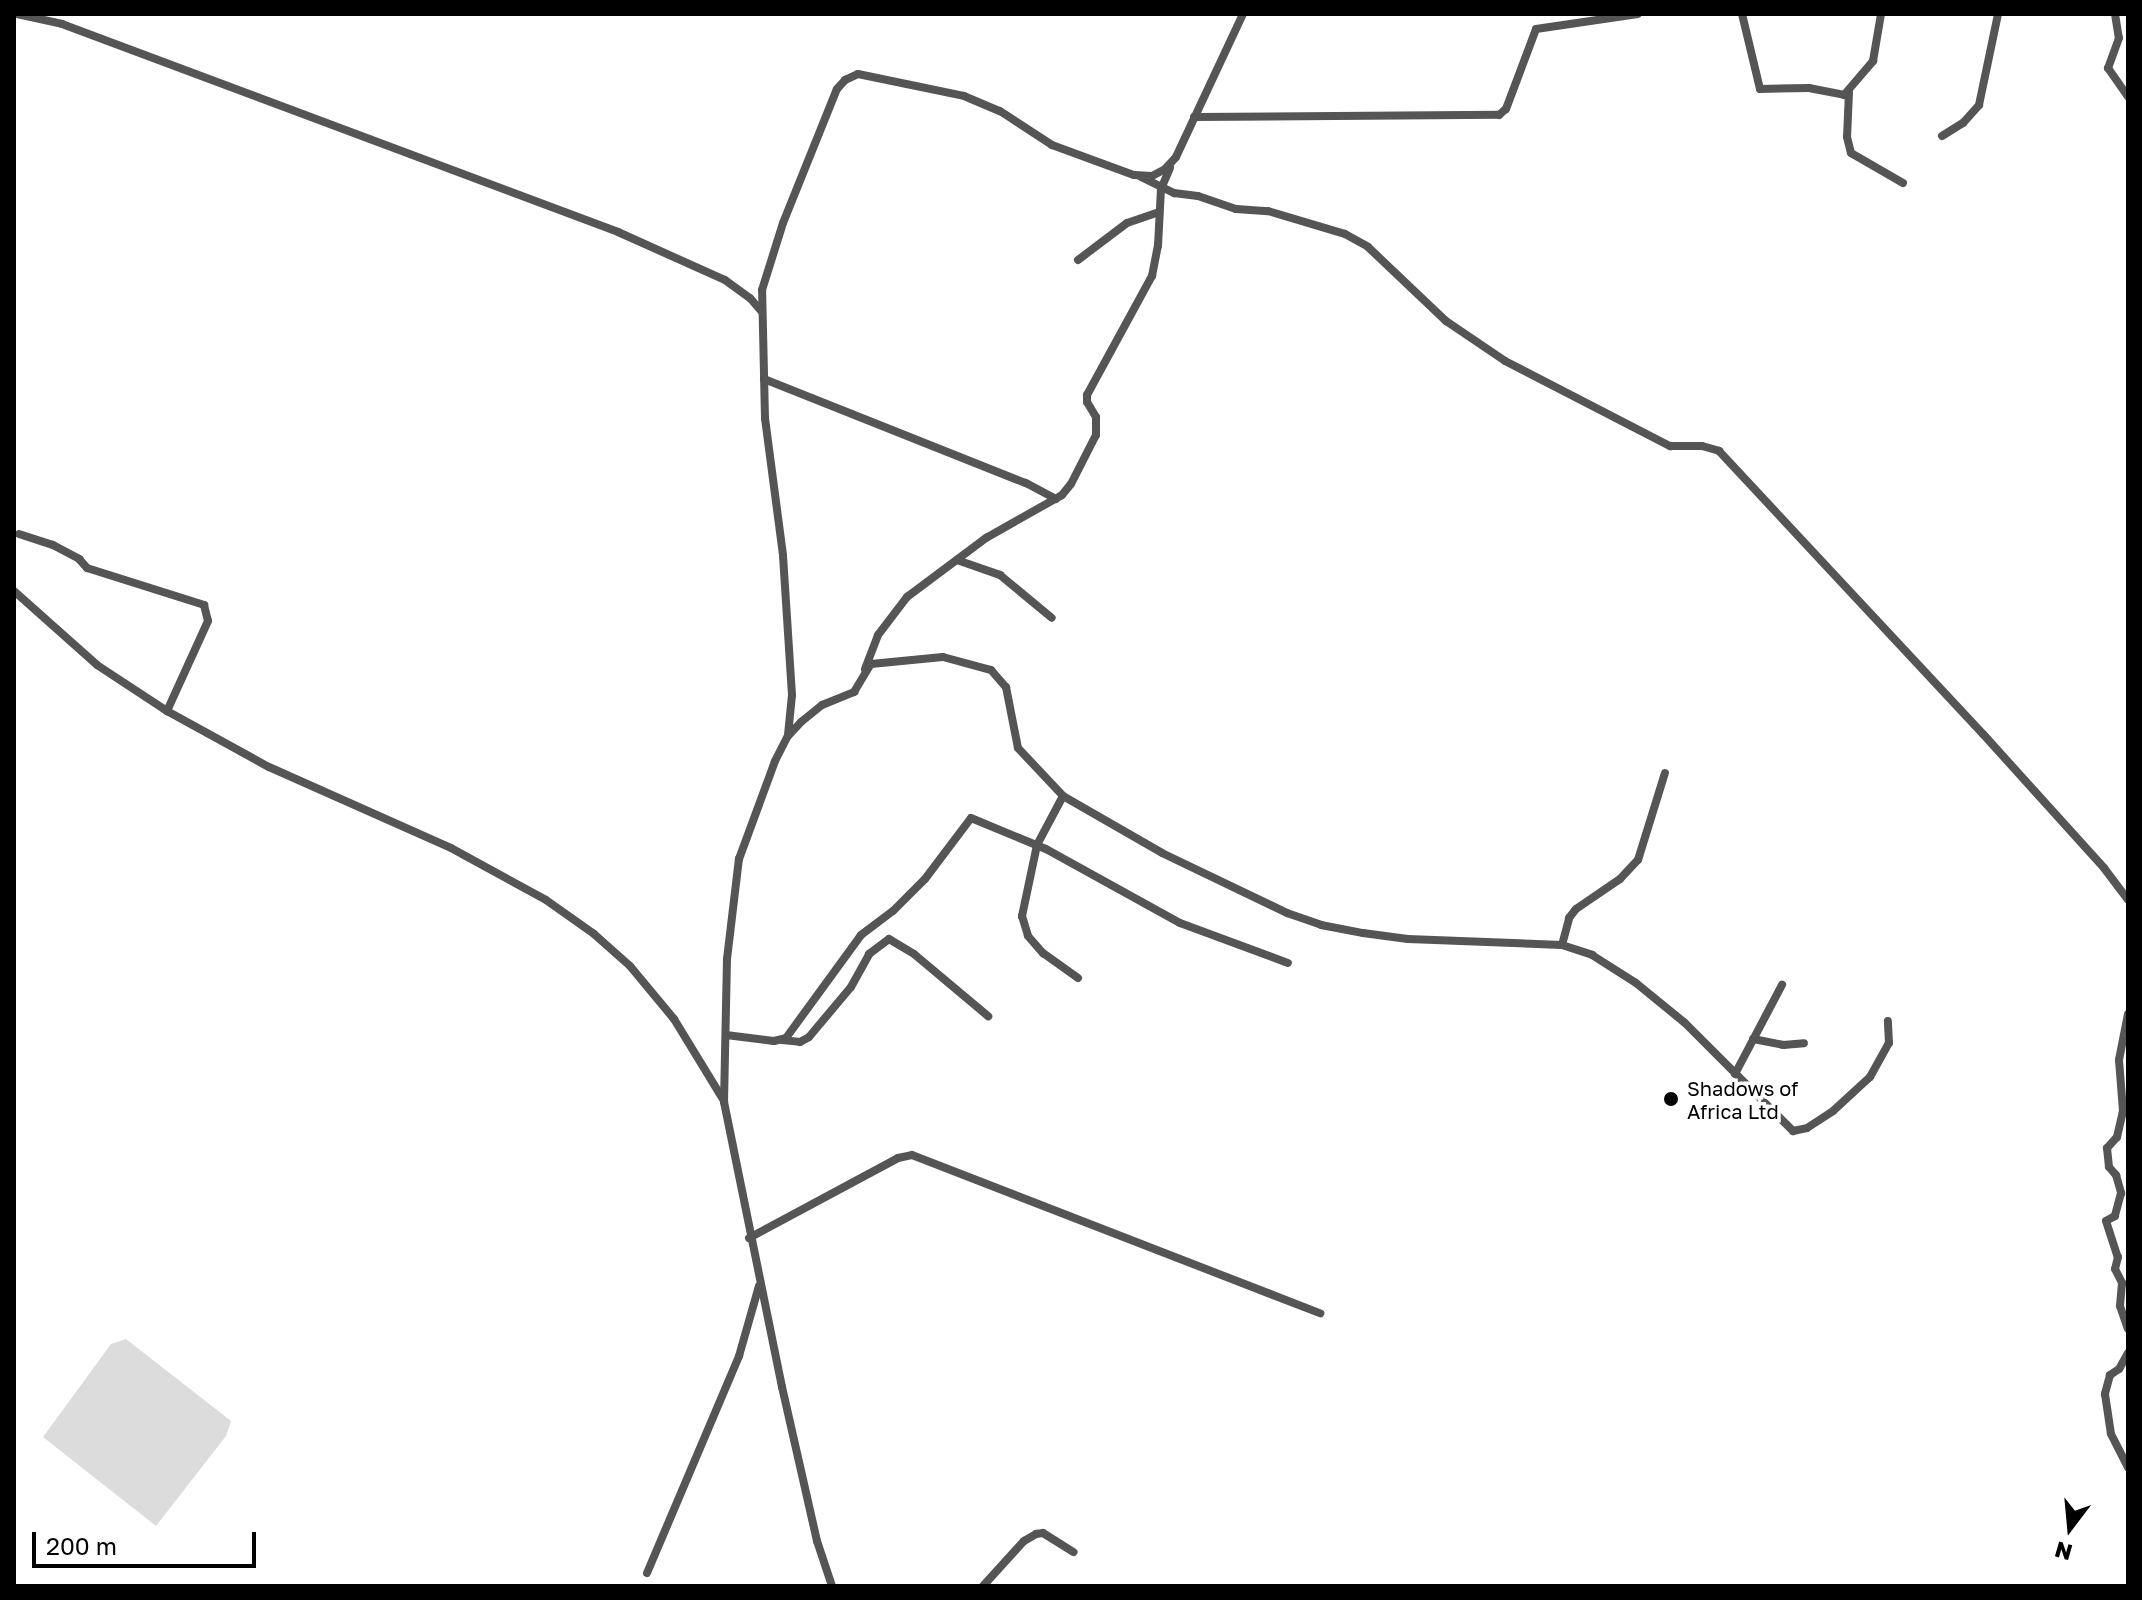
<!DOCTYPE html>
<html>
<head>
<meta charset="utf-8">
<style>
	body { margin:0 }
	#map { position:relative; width:2142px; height:1600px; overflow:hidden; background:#fff; font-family:"Golos Text",sans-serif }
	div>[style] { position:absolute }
	.green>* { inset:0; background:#dcdcdc }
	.street>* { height:8px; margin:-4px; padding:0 4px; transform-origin:4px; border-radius:4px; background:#555 }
	.dots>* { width:22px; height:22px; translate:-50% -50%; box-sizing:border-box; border:4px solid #fff; border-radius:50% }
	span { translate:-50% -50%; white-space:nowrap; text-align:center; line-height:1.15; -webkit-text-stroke:7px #fff; paint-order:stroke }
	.poi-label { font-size:20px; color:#000 }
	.left { translate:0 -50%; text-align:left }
	.frame { position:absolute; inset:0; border:16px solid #000; pointer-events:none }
	.north { position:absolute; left:2030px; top:1488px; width:80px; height:80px; -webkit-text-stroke:6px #fff; paint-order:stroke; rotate:196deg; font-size:22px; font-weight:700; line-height:32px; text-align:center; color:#000 }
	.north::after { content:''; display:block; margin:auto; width:28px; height:36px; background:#000; clip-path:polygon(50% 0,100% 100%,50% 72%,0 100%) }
	.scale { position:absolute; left:32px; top:1532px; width:224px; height:36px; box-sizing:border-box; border:4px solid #000; border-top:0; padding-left:10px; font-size:24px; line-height:28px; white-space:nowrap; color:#000; -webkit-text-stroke:6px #fff; paint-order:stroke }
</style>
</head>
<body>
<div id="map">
	<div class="green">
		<i style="clip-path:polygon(126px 1339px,231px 1421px,226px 1436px,156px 1526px,43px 1437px,111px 1344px)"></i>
	</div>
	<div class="street">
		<i style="left:17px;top:14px;width:46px;rotate:12.5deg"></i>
		<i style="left:62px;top:24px;width:594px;rotate:20.51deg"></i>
		<i style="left:618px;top:232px;width:117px;rotate:24.2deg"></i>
		<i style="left:725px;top:280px;width:31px;rotate:36deg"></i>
		<i style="left:750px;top:298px;width:18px;rotate:49deg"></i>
		<i style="left:1742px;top:14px;width:77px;rotate:76.5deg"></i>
		<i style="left:1760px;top:89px;width:49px;rotate:-1.2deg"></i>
		<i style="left:1809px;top:88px;width:36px;rotate:11deg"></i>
		<i style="left:1844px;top:95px;width:45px;rotate:-49.5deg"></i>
		<i style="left:1873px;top:61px;width:48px;rotate:-80.3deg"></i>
		<i style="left:2115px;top:14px;width:24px;rotate:81deg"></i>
		<i style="left:2119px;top:38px;width:32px;rotate:110deg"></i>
		<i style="left:2108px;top:68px;width:35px;rotate:55deg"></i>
		<i style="left:1849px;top:92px;width:45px;rotate:92.5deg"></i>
		<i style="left:1847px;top:137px;width:16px;rotate:76deg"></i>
		<i style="left:1851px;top:153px;width:60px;rotate:30deg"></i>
		<i style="left:1194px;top:117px;width:305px;rotate:-0.4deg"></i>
		<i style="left:1499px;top:115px;width:9px;rotate:-41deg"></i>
		<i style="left:1506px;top:109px;width:85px;rotate:-69.4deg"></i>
		<i style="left:1536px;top:29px;width:103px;rotate:-8.4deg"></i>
		<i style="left:1942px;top:136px;width:25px;rotate:-32deg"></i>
		<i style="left:1963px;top:123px;width:24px;rotate:-48deg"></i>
		<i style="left:1979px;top:105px;width:93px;rotate:-78.2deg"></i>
		<i style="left:1141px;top:177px;width:37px;rotate:26deg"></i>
		<i style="left:1174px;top:193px;width:24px;rotate:7deg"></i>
		<i style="left:1198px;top:196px;width:40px;rotate:18.9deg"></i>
		<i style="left:1236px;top:209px;width:32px;rotate:4deg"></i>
		<i style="left:1268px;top:211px;width:80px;rotate:16.6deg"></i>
		<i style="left:1345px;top:234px;width:26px;rotate:29deg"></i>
		<i style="left:1368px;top:247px;width:108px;rotate:43.5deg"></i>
		<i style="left:1446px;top:321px;width:71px;rotate:34.1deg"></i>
		<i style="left:1505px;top:361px;width:186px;rotate:27.3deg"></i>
		<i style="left:1670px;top:446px;width:32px"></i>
		<i style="left:1702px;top:446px;width:18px;rotate:16deg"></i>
		<i style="left:1719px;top:451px;width:387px;rotate:47deg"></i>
		<i style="left:1983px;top:734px;width:181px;rotate:47.9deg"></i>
		<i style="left:2104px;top:868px;width:40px;rotate:53deg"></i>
		<i style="left:1078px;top:260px;width:61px;rotate:-37.1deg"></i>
		<i style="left:1127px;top:223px;width:34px;rotate:-19deg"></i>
		<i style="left:764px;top:379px;width:282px;rotate:21.7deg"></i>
		<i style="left:1026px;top:483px;width:34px;rotate:28deg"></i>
		<i style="left:19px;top:534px;width:36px;rotate:18deg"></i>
		<i style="left:53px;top:545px;width:30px;rotate:28deg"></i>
		<i style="left:79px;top:559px;width:12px;rotate:48deg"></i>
		<i style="left:87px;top:568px;width:123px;rotate:17.5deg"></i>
		<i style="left:204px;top:605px;width:16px;rotate:76deg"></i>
		<i style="left:208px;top:621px;width:99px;rotate:114.5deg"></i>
		<i style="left:957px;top:560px;width:46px;rotate:19.2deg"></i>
		<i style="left:1000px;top:575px;width:67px;rotate:39.6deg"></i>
		<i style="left:14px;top:591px;width:111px;rotate:41.7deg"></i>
		<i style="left:97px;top:665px;width:84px;rotate:33.3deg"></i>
		<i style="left:167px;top:711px;width:116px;rotate:28.8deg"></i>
		<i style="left:269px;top:767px;width:199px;rotate:24deg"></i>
		<i style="left:451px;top:848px;width:108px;rotate:28.7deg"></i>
		<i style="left:546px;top:900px;width:59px;rotate:35.3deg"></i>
		<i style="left:594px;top:934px;width:48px;rotate:41.6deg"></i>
		<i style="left:630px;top:966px;width:69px;rotate:50.3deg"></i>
		<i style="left:674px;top:1019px;width:96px;rotate:58.6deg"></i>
		<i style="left:865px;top:669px;width:36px;rotate:-69deg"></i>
		<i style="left:878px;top:635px;width:48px;rotate:-52.7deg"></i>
		<i style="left:907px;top:597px;width:99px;rotate:-36.8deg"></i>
		<i style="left:986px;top:538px;width:87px;rotate:-29.5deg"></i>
		<i style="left:1062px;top:495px;width:14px;rotate:-51deg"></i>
		<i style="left:1071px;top:484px;width:55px;rotate:-63deg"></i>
		<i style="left:1096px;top:435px;width:18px;rotate:-90deg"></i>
		<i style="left:1096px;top:417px;width:17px;rotate:-121deg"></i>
		<i style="left:1087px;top:402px;width:7px;rotate:-90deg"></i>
		<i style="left:1087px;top:395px;width:136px;rotate:-61.4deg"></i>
		<i style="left:1152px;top:276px;width:31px;rotate:-79deg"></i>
		<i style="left:1158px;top:246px;width:57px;rotate:-87deg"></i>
		<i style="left:1161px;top:189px;width:23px;rotate:-67deg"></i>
		<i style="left:788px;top:735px;width:40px;rotate:-84.3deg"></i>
		<i style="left:792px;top:695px;width:140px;rotate:-93.7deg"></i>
		<i style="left:783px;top:555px;width:138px;rotate:-97.5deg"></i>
		<i style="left:765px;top:418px;width:128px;rotate:-91.3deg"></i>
		<i style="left:762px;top:290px;width:70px;rotate:-72.6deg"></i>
		<i style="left:783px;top:223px;width:144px;rotate:-68.1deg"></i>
		<i style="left:837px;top:89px;width:12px;rotate:-48deg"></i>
		<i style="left:845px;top:80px;width:14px;rotate:-25deg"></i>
		<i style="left:858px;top:74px;width:108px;rotate:11.7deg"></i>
		<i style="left:964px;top:96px;width:39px;rotate:23deg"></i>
		<i style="left:1000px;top:111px;width:62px;rotate:33.2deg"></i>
		<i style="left:1052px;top:145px;width:87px;rotate:20.1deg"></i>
		<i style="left:1134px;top:175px;width:18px;rotate:3deg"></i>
		<i style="left:1152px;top:176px;width:15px;rotate:-28deg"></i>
		<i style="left:1165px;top:169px;width:16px;rotate:-47deg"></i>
		<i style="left:1176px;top:157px;width:158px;rotate:-64.9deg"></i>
		<i style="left:1063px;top:796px;width:55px;rotate:118deg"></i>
		<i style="left:1037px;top:845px;width:73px;rotate:101.9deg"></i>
		<i style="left:1022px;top:916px;width:21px;rotate:73deg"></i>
		<i style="left:1028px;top:936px;width:23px;rotate:49deg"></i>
		<i style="left:1043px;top:953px;width:43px;rotate:35.5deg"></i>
		<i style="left:1562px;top:945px;width:28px;rotate:-75deg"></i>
		<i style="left:1569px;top:918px;width:11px;rotate:-52deg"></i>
		<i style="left:1576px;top:909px;width:53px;rotate:-34.3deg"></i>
		<i style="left:1620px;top:879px;width:26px;rotate:-47deg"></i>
		<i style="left:1638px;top:860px;width:91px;rotate:-72.8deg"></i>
		<i style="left:2128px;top:1014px;width:47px;rotate:101.1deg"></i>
		<i style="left:2119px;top:1060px;width:51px;rotate:85.5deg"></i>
		<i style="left:2123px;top:1111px;width:27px;rotate:103deg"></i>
		<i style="left:2117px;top:1137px;width:15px;rotate:132deg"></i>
		<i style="left:2107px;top:1148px;width:19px;rotate:84deg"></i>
		<i style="left:2109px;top:1167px;width:11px;rotate:49deg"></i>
		<i style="left:2116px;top:1175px;width:19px;rotate:74deg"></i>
		<i style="left:2121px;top:1193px;width:24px;rotate:105deg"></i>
		<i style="left:2115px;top:1216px;width:10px;rotate:151deg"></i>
		<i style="left:2106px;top:1221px;width:38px;rotate:72deg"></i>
		<i style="left:2118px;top:1257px;width:12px;rotate:104deg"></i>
		<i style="left:2115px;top:1269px;width:16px;rotate:63deg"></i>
		<i style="left:2122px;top:1283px;width:23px;rotate:95deg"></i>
		<i style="left:2120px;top:1306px;width:24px;rotate:71deg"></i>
		<i style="left:726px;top:1035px;width:48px;rotate:7.1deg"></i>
		<i style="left:774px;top:1041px;width:12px;rotate:-14deg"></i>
		<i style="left:786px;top:1038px;width:127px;rotate:-53.9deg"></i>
		<i style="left:861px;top:935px;width:40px;rotate:-37deg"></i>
		<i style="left:893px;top:911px;width:45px;rotate:-45deg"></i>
		<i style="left:925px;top:879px;width:76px;rotate:-53deg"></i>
		<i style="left:971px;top:818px;width:81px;rotate:22.5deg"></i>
		<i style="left:1046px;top:849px;width:153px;rotate:28.9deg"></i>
		<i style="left:1180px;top:923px;width:115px;rotate:20.3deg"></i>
		<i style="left:1753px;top:1039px;width:31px;rotate:11deg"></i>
		<i style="left:1783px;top:1045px;width:21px;rotate:-5deg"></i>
		<i style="left:782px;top:1040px;width:18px;rotate:6deg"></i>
		<i style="left:800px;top:1042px;width:10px;rotate:-29deg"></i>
		<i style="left:809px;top:1037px;width:65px;rotate:-50deg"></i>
		<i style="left:851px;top:987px;width:38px;rotate:-61deg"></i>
		<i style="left:869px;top:954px;width:25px;rotate:-37deg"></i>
		<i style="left:889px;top:939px;width:29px;rotate:31deg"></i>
		<i style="left:914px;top:954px;width:97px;rotate:40deg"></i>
		<i style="left:1735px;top:1074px;width:101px;rotate:-62.2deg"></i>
		<i style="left:749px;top:1238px;width:169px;rotate:-28.2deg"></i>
		<i style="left:898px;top:1158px;width:14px;rotate:-12deg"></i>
		<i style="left:912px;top:1155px;width:438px;rotate:21.2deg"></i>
		<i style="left:2128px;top:1353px;width:18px;rotate:119deg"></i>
		<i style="left:2119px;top:1369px;width:11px;rotate:146deg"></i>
		<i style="left:2110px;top:1375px;width:20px;rotate:105deg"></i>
		<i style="left:2105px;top:1394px;width:40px;rotate:81.5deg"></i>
		<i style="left:2111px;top:1434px;width:38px;rotate:63deg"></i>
		<i style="left:647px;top:1573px;width:236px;rotate:-67deg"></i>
		<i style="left:739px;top:1356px;width:73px;rotate:-74.1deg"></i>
		<i style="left:832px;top:1586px;width:47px;rotate:-108.4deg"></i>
		<i style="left:817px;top:1541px;width:158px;rotate:-102.8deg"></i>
		<i style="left:782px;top:1387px;width:291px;rotate:-101.5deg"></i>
		<i style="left:724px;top:1102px;width:143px;rotate:-88.8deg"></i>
		<i style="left:727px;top:959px;width:101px;rotate:-83.2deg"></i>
		<i style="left:739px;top:859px;width:104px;rotate:-69.8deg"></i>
		<i style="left:775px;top:761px;width:28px;rotate:-63deg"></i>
		<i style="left:788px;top:736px;width:19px;rotate:-47deg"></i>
		<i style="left:801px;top:722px;width:27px;rotate:-39deg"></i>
		<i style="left:822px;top:705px;width:35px;rotate:-22deg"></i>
		<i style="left:854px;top:692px;width:33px;rotate:-59deg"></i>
		<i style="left:871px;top:664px;width:72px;rotate:-5.6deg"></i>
		<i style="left:943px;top:657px;width:50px;rotate:15.2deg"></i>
		<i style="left:991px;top:670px;width:23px;rotate:49deg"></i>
		<i style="left:1006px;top:687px;width:62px;rotate:78.9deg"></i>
		<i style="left:1018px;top:748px;width:66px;rotate:46.8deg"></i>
		<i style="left:1063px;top:796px;width:114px;rotate:29.9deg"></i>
		<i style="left:1162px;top:853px;width:139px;rotate:25.6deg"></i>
		<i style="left:1287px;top:913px;width:36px;rotate:19deg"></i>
		<i style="left:1321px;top:925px;width:43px;rotate:10.8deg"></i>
		<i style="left:1363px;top:933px;width:45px;rotate:7.6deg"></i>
		<i style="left:1408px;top:939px;width:154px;rotate:2.2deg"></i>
		<i style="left:1562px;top:945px;width:32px;rotate:18deg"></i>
		<i style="left:1592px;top:955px;width:52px;rotate:32.5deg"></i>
		<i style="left:1636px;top:983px;width:63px;rotate:39.2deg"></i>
		<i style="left:1685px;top:1023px;width:153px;rotate:45deg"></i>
		<i style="left:1793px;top:1131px;width:14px;rotate:-12deg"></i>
		<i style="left:1807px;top:1128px;width:31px;rotate:-33deg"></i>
		<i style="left:1833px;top:1111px;width:50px;rotate:-42.6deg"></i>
		<i style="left:1870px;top:1077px;width:39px;rotate:-61deg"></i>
		<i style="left:1889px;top:1043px;width:22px;rotate:-93deg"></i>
		<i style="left:983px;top:1586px;width:61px;rotate:-47.7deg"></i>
		<i style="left:1024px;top:1541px;width:14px;rotate:-30deg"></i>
		<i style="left:1036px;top:1534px;width:7px;rotate:-8deg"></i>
		<i style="left:1043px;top:1533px;width:36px;rotate:32deg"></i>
	</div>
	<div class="dots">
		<i style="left:1671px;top:1099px;background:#000"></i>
	</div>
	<div class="poi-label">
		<span class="left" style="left:1687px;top:1100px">Shadows of<br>Africa Ltd</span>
	</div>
	<div class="frame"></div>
	<div class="north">N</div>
	<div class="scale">200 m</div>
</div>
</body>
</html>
